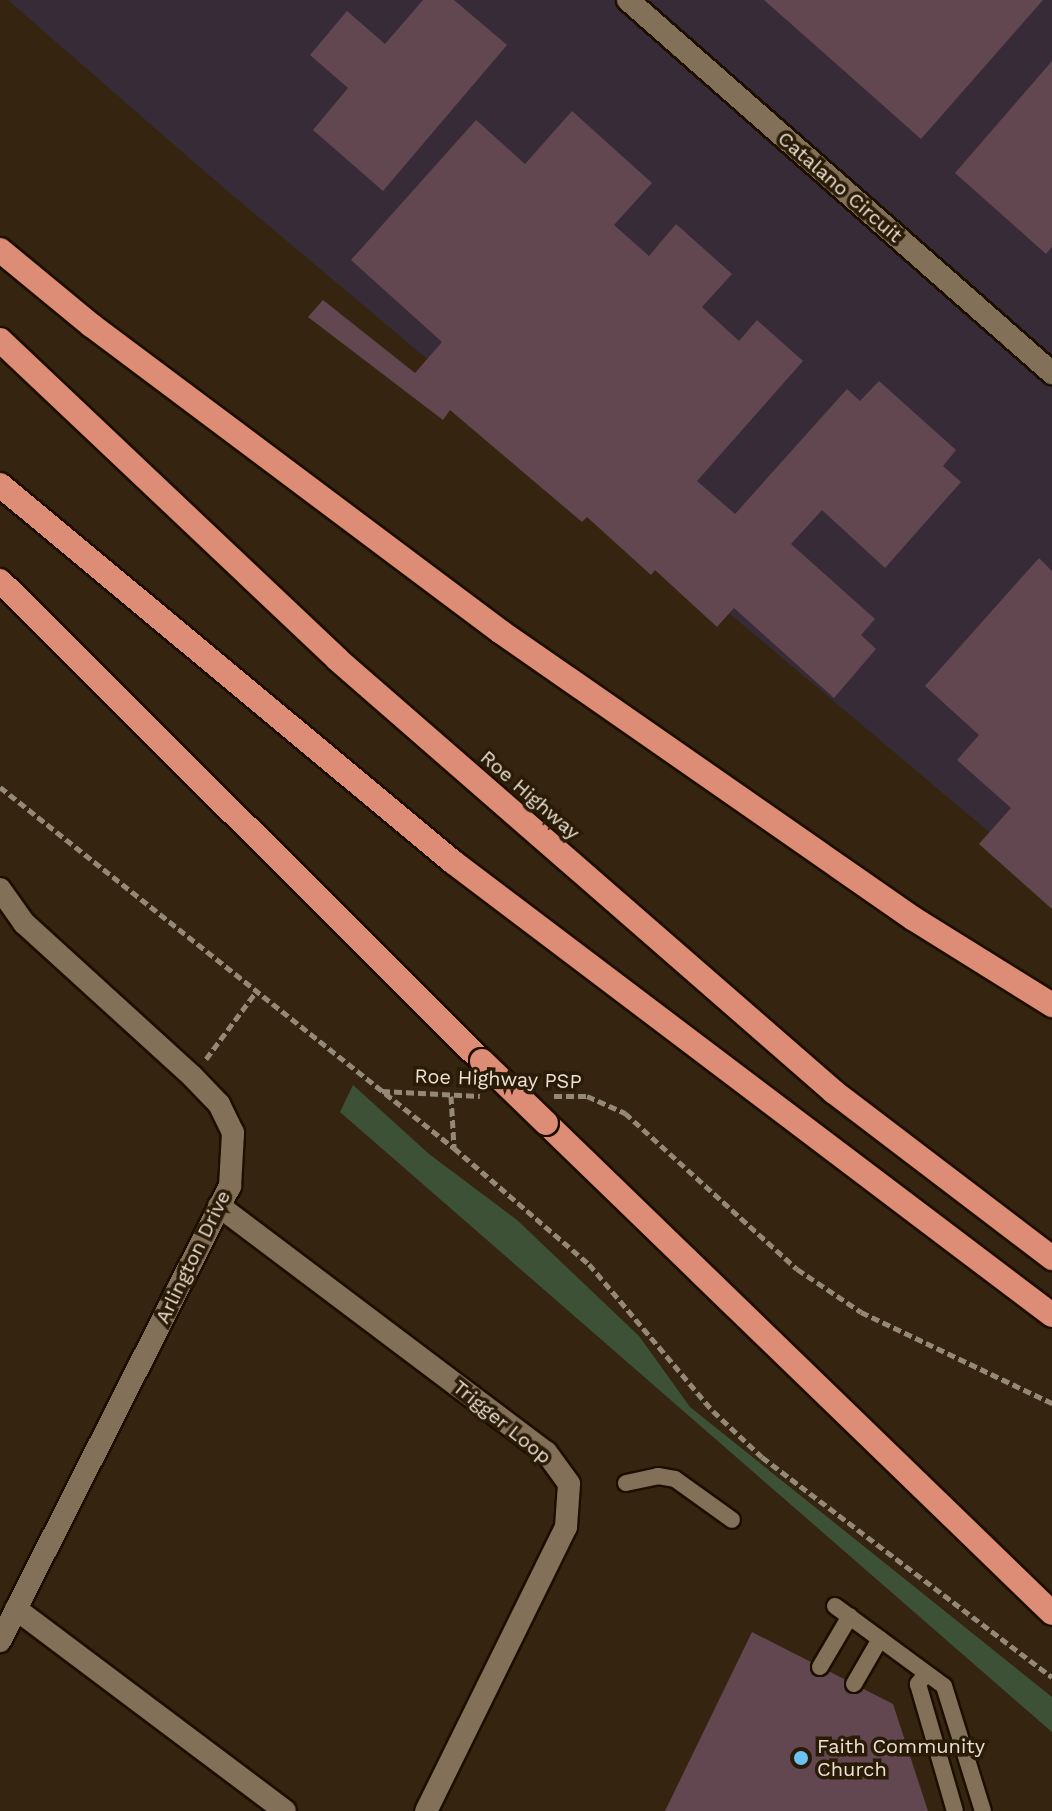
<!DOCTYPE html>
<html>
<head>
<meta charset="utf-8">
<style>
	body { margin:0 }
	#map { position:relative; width:1052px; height:1811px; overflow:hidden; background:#352510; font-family:"Work Sans",sans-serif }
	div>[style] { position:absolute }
	.industrial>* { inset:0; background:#382b38 }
	.green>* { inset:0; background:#3d5137 }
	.building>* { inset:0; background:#624650 }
	.path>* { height:5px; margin-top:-2.5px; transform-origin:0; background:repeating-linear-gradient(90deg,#948877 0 8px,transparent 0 12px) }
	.roads { filter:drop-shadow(2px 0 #1c0e00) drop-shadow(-2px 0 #1c0e00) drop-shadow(0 2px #1c0e00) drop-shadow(0 -2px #1c0e00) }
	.service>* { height:16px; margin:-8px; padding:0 8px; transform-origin:8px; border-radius:8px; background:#827059 }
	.minor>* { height:22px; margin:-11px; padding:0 11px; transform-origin:11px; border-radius:11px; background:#827059 }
	.tertiary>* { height:22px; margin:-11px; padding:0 11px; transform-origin:11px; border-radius:11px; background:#827059 }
	.motorway>* { height:24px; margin:-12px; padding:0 12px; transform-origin:12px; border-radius:12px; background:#dd8d76 }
	.bridges { filter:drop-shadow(2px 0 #1c0e00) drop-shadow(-2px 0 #1c0e00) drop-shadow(0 2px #1c0e00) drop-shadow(0 -2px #1c0e00) }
	.motorway-bridge>* { height:24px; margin:-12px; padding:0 12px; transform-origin:12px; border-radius:12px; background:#dd8d76 }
	.dots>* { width:22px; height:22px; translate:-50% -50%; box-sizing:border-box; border:4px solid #2a1b06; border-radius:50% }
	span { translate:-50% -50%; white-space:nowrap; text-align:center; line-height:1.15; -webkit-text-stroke:7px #2a1b06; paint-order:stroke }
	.street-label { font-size:20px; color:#ebe1d4 }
	.poi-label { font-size:20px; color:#ebe1d4 }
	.left { translate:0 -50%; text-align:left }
</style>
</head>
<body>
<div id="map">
	<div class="industrial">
		<i style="clip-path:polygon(8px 0,1052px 0,1052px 885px,211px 177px)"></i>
	</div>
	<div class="green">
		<i style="clip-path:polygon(353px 1085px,429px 1154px,517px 1220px,639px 1336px,690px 1407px,1052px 1697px,1052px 1732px,340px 1112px)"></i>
	</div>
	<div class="building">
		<i style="clip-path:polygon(423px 0,454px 0,507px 45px,383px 191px,313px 130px,348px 88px,310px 55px,347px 11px,385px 44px)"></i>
		<i style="clip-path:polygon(764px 0,1043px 0,921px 139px)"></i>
		<i style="clip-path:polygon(1052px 61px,1052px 247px,1046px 254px,955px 173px)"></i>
		<i style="clip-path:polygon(572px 111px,652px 183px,614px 225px,649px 256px,676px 224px,732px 274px,702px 307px,739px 341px,757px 320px,803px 361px,697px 481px,735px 514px,847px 389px,860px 401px,879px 381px,956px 450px,943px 466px,961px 482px,885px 568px,822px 510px,791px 544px,875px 619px,861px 635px,876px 649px,834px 698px,734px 608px,717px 627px,655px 570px,651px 575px,587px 517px,582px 522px,450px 410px,443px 420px,308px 317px,323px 300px,415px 373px,442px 342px,351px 260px,476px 120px,525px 164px)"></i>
		<i style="clip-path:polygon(1039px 558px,1052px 571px,1052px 909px,979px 844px,1011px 808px,957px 760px,979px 735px,925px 686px)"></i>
		<i style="clip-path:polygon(752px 1632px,893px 1704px,928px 1811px,665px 1811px)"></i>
	</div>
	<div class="path">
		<i style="left:0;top:787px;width:580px;rotate:38.49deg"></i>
		<i style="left:454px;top:1148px;width:178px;rotate:40.7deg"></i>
		<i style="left:589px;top:1264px;width:192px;rotate:49.9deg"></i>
		<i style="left:713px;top:1411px;width:67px;rotate:43.2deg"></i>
		<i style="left:762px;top:1457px;width:364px;rotate:37.2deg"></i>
		<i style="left:206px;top:1059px;width:84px;rotate:-53.3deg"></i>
		<i style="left:382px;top:1091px;width:98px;rotate:2.9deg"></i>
		<i style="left:451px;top:1096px;width:51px;rotate:86.6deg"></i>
		<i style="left:554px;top:1096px;width:33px"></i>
		<i style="left:587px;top:1096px;width:42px;rotate:24.1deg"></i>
		<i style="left:625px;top:1113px;width:232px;rotate:42.2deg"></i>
		<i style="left:797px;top:1269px;width:77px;rotate:33.9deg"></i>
		<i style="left:861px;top:1312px;width:212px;rotate:25.5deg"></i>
	</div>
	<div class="roads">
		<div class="service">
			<i style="left:626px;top:1483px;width:33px;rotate:-12deg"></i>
			<i style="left:658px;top:1476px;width:17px;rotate:10deg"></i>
			<i style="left:675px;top:1479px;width:70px;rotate:35.7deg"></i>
			<i style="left:835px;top:1606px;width:135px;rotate:36.3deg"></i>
			<i style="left:944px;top:1686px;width:131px;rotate:72.7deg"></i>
			<i style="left:820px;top:1667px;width:59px;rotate:-59.5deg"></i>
			<i style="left:926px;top:1674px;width:13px;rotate:129deg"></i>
			<i style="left:918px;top:1684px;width:132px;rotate:73.8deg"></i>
			<i style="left:854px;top:1684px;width:52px;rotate:-60deg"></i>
		</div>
		<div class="minor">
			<i style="left:628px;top:0;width:565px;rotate:41.34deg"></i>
			<i style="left:219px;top:1206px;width:409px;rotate:37deg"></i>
			<i style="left:546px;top:1452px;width:39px;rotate:54deg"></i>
			<i style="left:569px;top:1484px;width:43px;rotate:94deg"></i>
			<i style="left:566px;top:1527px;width:317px;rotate:116.2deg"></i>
			<i style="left:16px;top:1609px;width:336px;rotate:36.9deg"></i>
		</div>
		<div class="tertiary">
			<i style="left:0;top:889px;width:42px;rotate:54.8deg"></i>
			<i style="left:24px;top:923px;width:227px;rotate:42.3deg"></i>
			<i style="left:192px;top:1076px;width:39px;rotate:46deg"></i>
			<i style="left:219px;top:1104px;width:32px;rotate:64deg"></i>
			<i style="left:233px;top:1133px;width:53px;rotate:93.2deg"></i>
			<i style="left:230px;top:1186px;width:510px;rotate:116.82deg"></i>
		</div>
		<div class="motorway">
			<i style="left:0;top:250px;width:118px;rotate:39.5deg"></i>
			<i style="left:91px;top:325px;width:512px;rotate:36.83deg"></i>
			<i style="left:501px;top:632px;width:503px;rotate:34.8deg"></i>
			<i style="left:914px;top:919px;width:163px;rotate:31.9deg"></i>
			<i style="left:0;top:340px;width:464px;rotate:43.4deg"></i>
			<i style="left:337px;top:659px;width:659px;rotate:41.06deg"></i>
			<i style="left:834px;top:1092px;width:274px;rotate:37.3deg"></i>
			<i style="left:0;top:485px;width:589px;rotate:39.77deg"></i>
			<i style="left:453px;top:862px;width:751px;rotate:37.1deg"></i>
			<i style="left:0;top:581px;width:680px;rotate:44.88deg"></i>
			<i style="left:546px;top:1123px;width:704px;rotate:44.08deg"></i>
		</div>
	</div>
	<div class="bridges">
		<div class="motorway-bridge">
			<i style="left:482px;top:1061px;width:89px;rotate:44.1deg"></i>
		</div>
	</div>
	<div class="dots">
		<i style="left:801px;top:1758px;background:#6cc3f2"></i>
	</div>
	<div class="street-label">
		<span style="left:840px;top:187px;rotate:41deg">Catalano Circuit</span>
		<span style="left:530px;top:795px;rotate:41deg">Roe Highway</span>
		<span style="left:498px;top:1079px;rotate:2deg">Roe Highway PSP</span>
		<span style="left:193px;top:1257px;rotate:-64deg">Arlington Drive</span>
		<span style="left:502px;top:1422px;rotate:39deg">Trigger Loop</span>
	</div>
	<div class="poi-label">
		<span class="left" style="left:817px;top:1758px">Faith Community<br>Church</span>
	</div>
</div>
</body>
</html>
